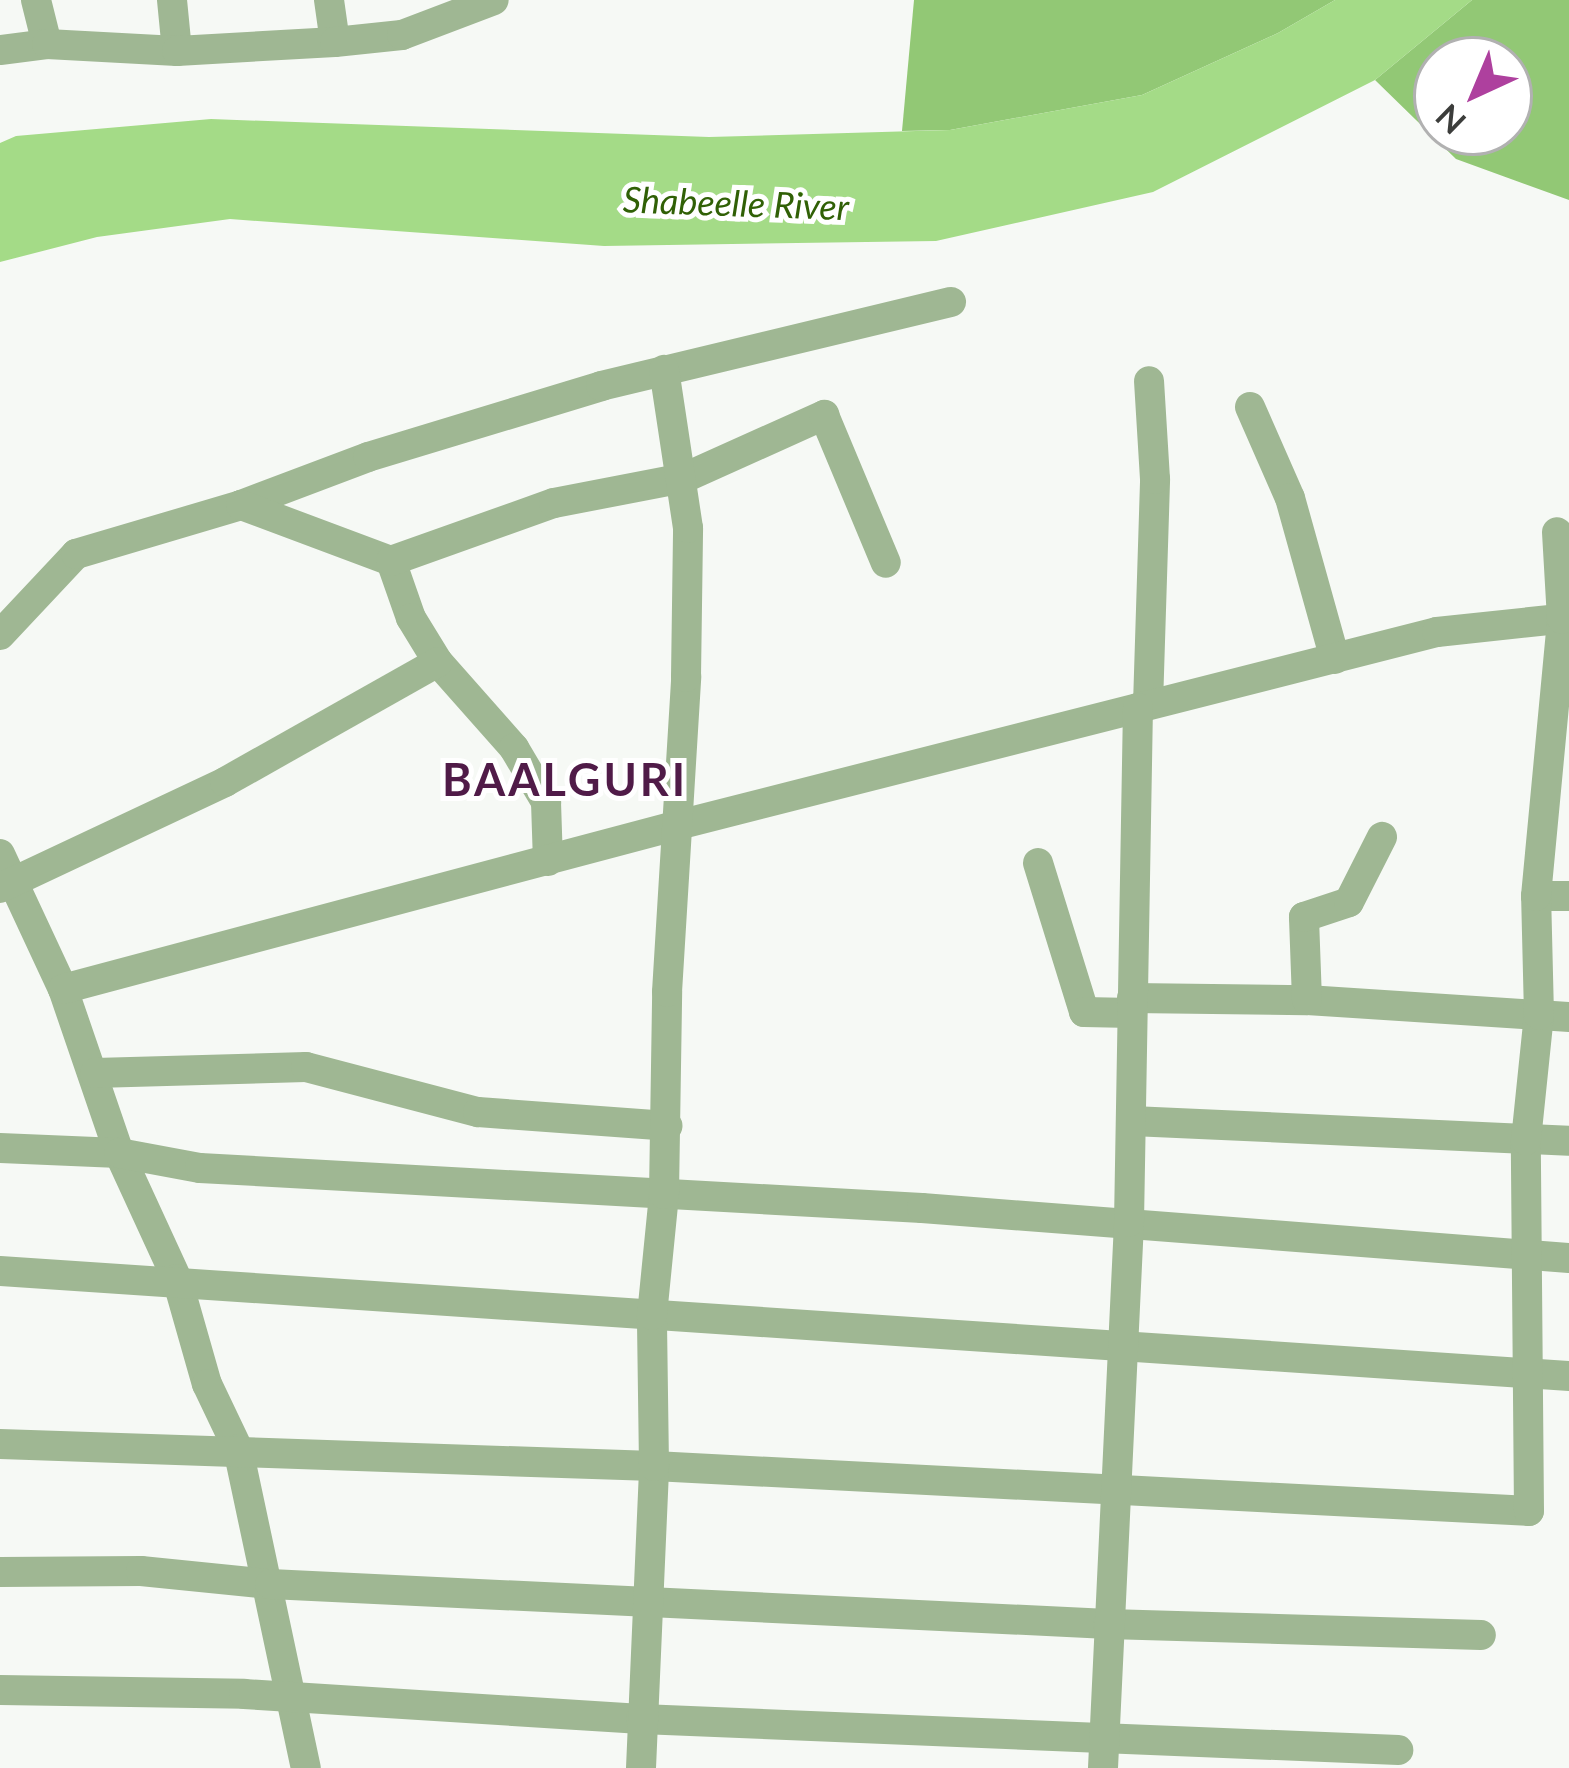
<!DOCTYPE html>
<html>
<head>
<meta charset="utf-8">
<style>
	body { margin:0 }
	#map { position:relative; width:1569px; height:1768px; overflow:hidden; background:#f6f9f5; font-family:Lato,sans-serif }
	div>[style] { position:absolute }
	.forest>* { inset:0; background:#92c875 }
	.water>* { inset:0; background:#a4db87 }
	.street>* { height:30px; margin:-15px; padding:0 15px; transform-origin:15px; border-radius:15px; background:#9fb793 }
	span { translate:-50% -50%; white-space:nowrap; text-align:center; line-height:1.15; -webkit-text-stroke:10px #fff; paint-order:stroke }
	.water-label { font-size:36px; color:#306006; font-style:italic }
	.district-label { font-size:45px; color:#501b48; font-weight:700; letter-spacing:3px }
	.north { position:absolute; left:1413px; top:36px; width:120px; height:120px; box-sizing:border-box; background:#fff; border:3px solid #b1b1b1; border-radius:50%; rotate:224deg; font-size:33px; font-weight:700; line-height:48px; text-align:center; color:#3c3d3b }
	.north::after { content:''; display:block; margin:auto; width:42px; height:54px; background:#ae409e; clip-path:polygon(50% 0,100% 100%,50% 72%,0 100%) }
</style>
</head>
<body>
<div id="map">
	<div class="forest">
		<i style="clip-path:polygon(914px 0,1335px 0,1278px 33px,1142px 95px,950px 130px,902px 131px)"></i>
		<i style="clip-path:polygon(evenodd,1472px 0,1569px 0,1569px 200px,1456px 159px,1375px 80px,1472px 0,1509px 60px,1509px 132px,1437px 132px,1437px 60px,1509px 60px)"></i>
	</div>
	<div class="water">
		<i style="clip-path:polygon(1335px 0,1472px 0,1375px 80px,1153px 192px,936px 241px,604px 246px,230px 219px,97px 237px,0 262px,0 143px,16px 136px,211px 119px,709px 137px,950px 130px,1142px 95px,1278px 33px)"></i>
	</div>
	<div class="street">
		<i style="left:36px;top:0;width:45px;rotate:76deg"></i>
		<i style="left:172px;top:0;width:51px;rotate:84.4deg"></i>
		<i style="left:329px;top:0;width:42px;rotate:81.9deg"></i>
		<i style="left:0;top:50px;width:47px;rotate:-7.3deg"></i>
		<i style="left:47px;top:44px;width:130px;rotate:3.1deg"></i>
		<i style="left:177px;top:51px;width:158px;rotate:-3.3deg"></i>
		<i style="left:335px;top:42px;width:67px;rotate:-6deg"></i>
		<i style="left:402px;top:35px;width:98px;rotate:-20.8deg"></i>
		<i style="left:1250px;top:407px;width:99px;rotate:66.3deg"></i>
		<i style="left:1290px;top:498px;width:167px;rotate:74.4deg"></i>
		<i style="left:241px;top:505px;width:136px;rotate:-20.7deg"></i>
		<i style="left:368px;top:457px;width:244px;rotate:-16.9deg"></i>
		<i style="left:601px;top:386px;width:360px;rotate:-13.5deg"></i>
		<i style="left:391px;top:561px;width:60px;rotate:70.7deg"></i>
		<i style="left:411px;top:618px;width:52px;rotate:58.5deg"></i>
		<i style="left:438px;top:662px;width:115px;rotate:48.5deg"></i>
		<i style="left:514px;top:748px;width:63px;rotate:59.3deg"></i>
		<i style="left:546px;top:802px;width:59px;rotate:88.1deg"></i>
		<i style="left:0;top:635px;width:111px;rotate:-46.8deg"></i>
		<i style="left:76px;top:554px;width:172px;rotate:-16.5deg"></i>
		<i style="left:241px;top:505px;width:160px;rotate:20.5deg"></i>
		<i style="left:391px;top:561px;width:173px;rotate:-19.6deg"></i>
		<i style="left:554px;top:503px;width:132px;rotate:-10.9deg"></i>
		<i style="left:684px;top:478px;width:154px;rotate:-24.2deg"></i>
		<i style="left:824px;top:415px;width:160px;rotate:67.3deg"></i>
		<i style="left:1148px;top:705px;width:226px;rotate:-88.2deg"></i>
		<i style="left:1155px;top:479px;width:98px;rotate:-93.5deg"></i>
		<i style="left:0;top:854px;width:149px;rotate:65deg"></i>
		<i style="left:63px;top:989px;width:173px;rotate:71.1deg"></i>
		<i style="left:119px;top:1153px;width:139px;rotate:65.3deg"></i>
		<i style="left:177px;top:1279px;width:109px;rotate:74.1deg"></i>
		<i style="left:207px;top:1384px;width:72px;rotate:64.5deg"></i>
		<i style="left:238px;top:1449px;width:326px;rotate:78deg"></i>
		<i style="left:1038px;top:863px;width:156px;rotate:72.8deg"></i>
		<i style="left:1084px;top:1012px;width:48px;rotate:1.2deg"></i>
		<i style="left:0;top:888px;width:249px;rotate:-25.2deg"></i>
		<i style="left:225px;top:782px;width:244px;rotate:-29.4deg"></i>
		<i style="left:1536px;top:896px;width:33px"></i>
		<i style="left:63px;top:989px;width:636px;rotate:-14.93deg"></i>
		<i style="left:678px;top:825px;width:783px;rotate:-14.27deg"></i>
		<i style="left:1437px;top:632px;width:133px;rotate:-6.1deg"></i>
		<i style="left:1132px;top:998px;width:175px;rotate:0.7deg"></i>
		<i style="left:1307px;top:1000px;width:263px;rotate:3.7deg"></i>
		<i style="left:1307px;top:1000px;width:83px;rotate:-92.1deg"></i>
		<i style="left:1304px;top:917px;width:47px;rotate:-18.4deg"></i>
		<i style="left:1349px;top:902px;width:73px;rotate:-63.1deg"></i>
		<i style="left:95px;top:1073px;width:211px;rotate:-1.6deg"></i>
		<i style="left:306px;top:1067px;width:178px;rotate:14.7deg"></i>
		<i style="left:478px;top:1112px;width:190px;rotate:4.2deg"></i>
		<i style="left:1132px;top:1121px;width:437px;rotate:2.6deg"></i>
		<i style="left:0;top:1148px;width:119px;rotate:2.4deg"></i>
		<i style="left:119px;top:1153px;width:82px;rotate:10.5deg"></i>
		<i style="left:200px;top:1168px;width:723px;rotate:3.17deg"></i>
		<i style="left:922px;top:1208px;width:649px;rotate:4.42deg"></i>
		<i style="left:0;top:1271px;width:1573px;rotate:3.83deg"></i>
		<i style="left:0;top:1444px;width:654px;rotate:1.93deg"></i>
		<i style="left:654px;top:1466px;width:876px;rotate:2.94deg"></i>
		<i style="left:1529px;top:1511px;width:371px;rotate:-90.5deg"></i>
		<i style="left:1526px;top:1140px;width:126px;rotate:-84.1deg"></i>
		<i style="left:1539px;top:1015px;width:119px;rotate:-91.4deg"></i>
		<i style="left:1536px;top:896px;width:278px;rotate:-84.6deg"></i>
		<i style="left:1562px;top:619px;width:87px;rotate:-93.3deg"></i>
		<i style="left:0;top:1572px;width:141px;rotate:-0.4deg"></i>
		<i style="left:141px;top:1571px;width:130px;rotate:5.8deg"></i>
		<i style="left:270px;top:1584px;width:839px;rotate:2.73deg"></i>
		<i style="left:1108px;top:1624px;width:373px;rotate:1.7deg"></i>
		<i style="left:0;top:1690px;width:244px;rotate:0.9deg"></i>
		<i style="left:244px;top:1694px;width:398px;rotate:3.6deg"></i>
		<i style="left:641px;top:1719px;width:758px;rotate:2.35deg"></i>
		<i style="left:641px;top:1768px;width:302px;rotate:-87.5deg"></i>
		<i style="left:654px;top:1466px;width:151px;rotate:-90.8deg"></i>
		<i style="left:652px;top:1315px;width:122px;rotate:-84.3deg"></i>
		<i style="left:664px;top:1194px;width:202px;rotate:-89.1deg"></i>
		<i style="left:667px;top:992px;width:316px;rotate:-86.5deg"></i>
		<i style="left:686px;top:677px;width:149px;rotate:-89.2deg"></i>
		<i style="left:688px;top:528px;width:160px;rotate:-98.6deg"></i>
		<i style="left:1103px;top:1768px;width:547px;rotate:-87.27deg"></i>
		<i style="left:1129px;top:1222px;width:514px;rotate:-89deg"></i>
	</div>
	<div class="water-label">
		<span style="left:736px;top:203px;rotate:2deg">Shabeelle River</span>
	</div>
	<div class="district-label">
		<span style="left:565px;top:780px">BAALGURI</span>
	</div>
	<div class="north">N</div>
</div>
</body>
</html>
